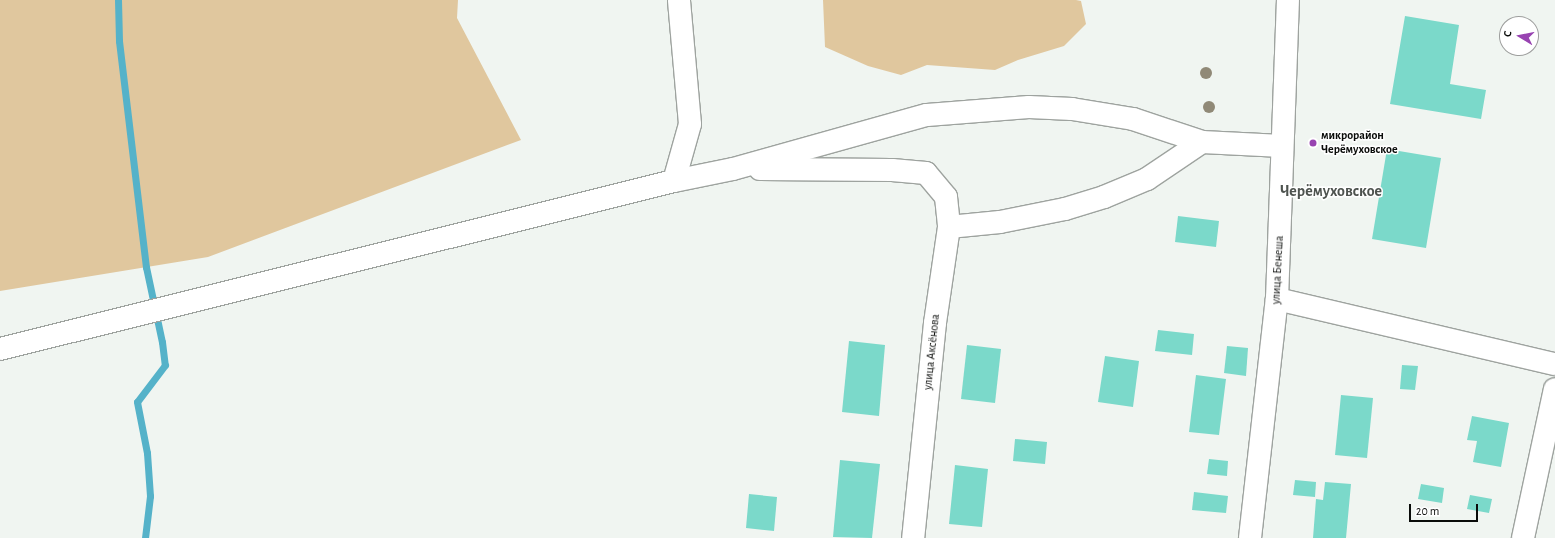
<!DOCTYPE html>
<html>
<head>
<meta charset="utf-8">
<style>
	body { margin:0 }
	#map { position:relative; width:1555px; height:538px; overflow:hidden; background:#f0f5f1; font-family:"Alegreya Sans",sans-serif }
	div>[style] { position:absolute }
	.green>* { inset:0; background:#e0c79e }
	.stream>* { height:7px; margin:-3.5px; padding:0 3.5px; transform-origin:3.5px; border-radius:3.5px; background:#55b2c9 }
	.building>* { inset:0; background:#7bd9ca }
	.roads { filter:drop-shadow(1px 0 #9ea39f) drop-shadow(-1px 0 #9ea39f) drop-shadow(0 1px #9ea39f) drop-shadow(0 -1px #9ea39f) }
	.minor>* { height:22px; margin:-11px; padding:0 11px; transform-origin:11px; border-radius:11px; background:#fff }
	.trees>* { width:12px; height:12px; margin:-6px; border-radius:50%; background:#908977 }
	.dots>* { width:11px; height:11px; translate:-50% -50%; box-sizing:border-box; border:2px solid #fff; border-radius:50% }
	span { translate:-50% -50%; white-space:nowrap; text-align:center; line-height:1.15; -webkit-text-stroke:3px #fff; paint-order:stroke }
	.poi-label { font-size:12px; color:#0a0c0a; font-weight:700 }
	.left { translate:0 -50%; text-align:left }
	.street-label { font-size:12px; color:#0a0c0a }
	.district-label { font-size:16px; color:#4e534f; font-weight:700 }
	.north { position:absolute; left:1499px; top:16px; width:40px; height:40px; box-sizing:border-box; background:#fff; border:1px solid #9d9e9d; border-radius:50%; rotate:280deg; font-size:11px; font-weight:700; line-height:16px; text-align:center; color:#0a0c0a }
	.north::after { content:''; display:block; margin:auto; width:14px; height:18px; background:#9843b1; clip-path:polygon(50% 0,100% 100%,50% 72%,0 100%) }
	.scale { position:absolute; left:1409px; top:504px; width:69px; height:18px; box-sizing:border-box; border:2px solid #0a0c0a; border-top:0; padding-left:5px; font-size:12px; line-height:14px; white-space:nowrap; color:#0a0c0a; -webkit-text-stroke:3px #fff; paint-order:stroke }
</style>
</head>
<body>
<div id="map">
	<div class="green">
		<i style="clip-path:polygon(0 0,458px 0,457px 18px,521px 140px,208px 257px,0 291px)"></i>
		<i style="clip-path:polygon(823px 0,1076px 0,1081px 1px,1086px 24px,1064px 46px,1018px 60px,995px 70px,927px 65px,901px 75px,868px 66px,825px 47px)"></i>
	</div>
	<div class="stream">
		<i style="left:118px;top:0;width:41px;rotate:88.6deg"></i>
		<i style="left:119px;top:41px;width:228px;rotate:83.2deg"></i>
		<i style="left:146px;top:267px;width:77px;rotate:78deg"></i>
		<i style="left:162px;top:342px;width:23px;rotate:83deg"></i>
		<i style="left:165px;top:365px;width:46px;rotate:127.1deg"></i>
		<i style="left:137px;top:402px;width:52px;rotate:78.9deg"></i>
		<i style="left:147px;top:453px;width:43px;rotate:86deg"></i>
		<i style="left:150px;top:496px;width:42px;rotate:96.8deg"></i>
	</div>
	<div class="building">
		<i style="clip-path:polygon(1405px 16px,1459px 25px,1450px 84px,1486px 90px,1481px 119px,1390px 104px)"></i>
		<i style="clip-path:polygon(1387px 149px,1441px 158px,1426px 248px,1372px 239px)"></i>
		<i style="clip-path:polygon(1178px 216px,1219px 221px,1216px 247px,1175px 242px)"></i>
		<i style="clip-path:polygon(1158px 330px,1194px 334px,1192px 355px,1155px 351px)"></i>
		<i style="clip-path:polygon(849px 341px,885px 345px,879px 416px,842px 412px)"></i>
		<i style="clip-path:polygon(967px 345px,1001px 349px,995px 403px,961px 399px)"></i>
		<i style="clip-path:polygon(1227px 346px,1248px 348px,1246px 376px,1224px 373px)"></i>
		<i style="clip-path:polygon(1105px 356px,1139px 361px,1133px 407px,1098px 402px)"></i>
		<i style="clip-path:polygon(1402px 365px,1418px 366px,1415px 390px,1400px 389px)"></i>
		<i style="clip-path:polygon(1196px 375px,1226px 379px,1219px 435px,1189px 432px)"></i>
		<i style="clip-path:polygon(1341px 395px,1373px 398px,1367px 458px,1335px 455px)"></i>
		<i style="clip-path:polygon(1472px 416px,1509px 423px,1501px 467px,1473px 462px,1477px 441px,1467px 440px)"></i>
		<i style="clip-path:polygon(1015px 439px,1047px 442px,1045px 464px,1013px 461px)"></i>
		<i style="clip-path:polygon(1209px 459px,1228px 461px,1227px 476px,1207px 474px)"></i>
		<i style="clip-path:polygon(840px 460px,880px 464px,872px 538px,833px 537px)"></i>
		<i style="clip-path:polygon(955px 465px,988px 469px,982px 527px,949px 524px)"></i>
		<i style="clip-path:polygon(1295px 480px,1316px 482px,1315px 497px,1293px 495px)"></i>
		<i style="clip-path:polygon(1325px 482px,1351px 484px,1346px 538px,1313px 538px,1316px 499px,1323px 500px)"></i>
		<i style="clip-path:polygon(1421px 484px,1444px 488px,1442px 503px,1418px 499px)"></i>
		<i style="clip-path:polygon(1194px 492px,1228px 496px,1226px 513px,1192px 510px)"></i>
		<i style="clip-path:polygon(749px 494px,777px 497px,774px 531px,746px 528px)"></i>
		<i style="clip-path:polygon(1470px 495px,1492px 499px,1489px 513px,1467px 509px)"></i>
	</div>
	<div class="roads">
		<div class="minor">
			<i style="left:760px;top:169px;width:132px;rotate:0.4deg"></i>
			<i style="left:892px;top:170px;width:34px;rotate:5deg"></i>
			<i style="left:926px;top:173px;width:31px;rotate:50deg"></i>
			<i style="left:946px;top:197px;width:30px;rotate:84deg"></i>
			<i style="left:949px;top:227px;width:97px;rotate:98.3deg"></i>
			<i style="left:935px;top:323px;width:216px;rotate:95.8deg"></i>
			<i style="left:674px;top:181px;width:59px;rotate:-74.3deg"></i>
			<i style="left:690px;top:124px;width:124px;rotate:-95.1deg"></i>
			<i style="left:949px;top:227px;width:51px;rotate:-5.6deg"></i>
			<i style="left:1000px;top:222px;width:66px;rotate:-11.3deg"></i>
			<i style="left:1065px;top:209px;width:41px;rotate:-17.1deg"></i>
			<i style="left:1104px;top:197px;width:47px;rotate:-22.7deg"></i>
			<i style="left:1147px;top:179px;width:66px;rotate:-33.9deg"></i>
			<i style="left:1277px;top:299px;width:285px;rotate:13.2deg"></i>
			<i style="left:0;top:349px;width:695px;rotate:-14deg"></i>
			<i style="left:674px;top:181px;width:60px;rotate:-11.5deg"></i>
			<i style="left:733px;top:169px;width:201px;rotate:-15.6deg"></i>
			<i style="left:927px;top:115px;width:102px;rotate:-4.5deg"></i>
			<i style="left:1029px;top:107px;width:43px;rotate:2.7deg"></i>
			<i style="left:1072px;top:109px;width:62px;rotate:9.3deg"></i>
			<i style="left:1133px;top:119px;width:73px;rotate:18.4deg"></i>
			<i style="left:1202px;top:142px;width:80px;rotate:2.9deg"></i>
			<i style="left:1250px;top:538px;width:241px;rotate:-83.6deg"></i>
			<i style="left:1277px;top:299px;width:299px;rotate:-87.9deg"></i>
			<i style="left:1523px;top:538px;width:152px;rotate:-77.9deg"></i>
		</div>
	</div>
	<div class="trees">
		<i style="left:1206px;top:73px"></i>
		<i style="left:1209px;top:107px"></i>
	</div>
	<div class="dots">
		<i style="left:1313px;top:143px;background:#9843b1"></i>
	</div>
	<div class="poi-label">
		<span class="left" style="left:1321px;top:143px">микрорайон<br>Черёмуховское</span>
	</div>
	<div class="street-label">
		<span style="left:1278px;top:270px;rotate:-87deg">улица Бенеша</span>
		<span style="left:932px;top:352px;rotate:-84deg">улица Аксёнова</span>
	</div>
	<div class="district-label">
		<span style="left:1331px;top:191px">Черёмуховское</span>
	</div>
	<div class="north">С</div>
	<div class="scale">20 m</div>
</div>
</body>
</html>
